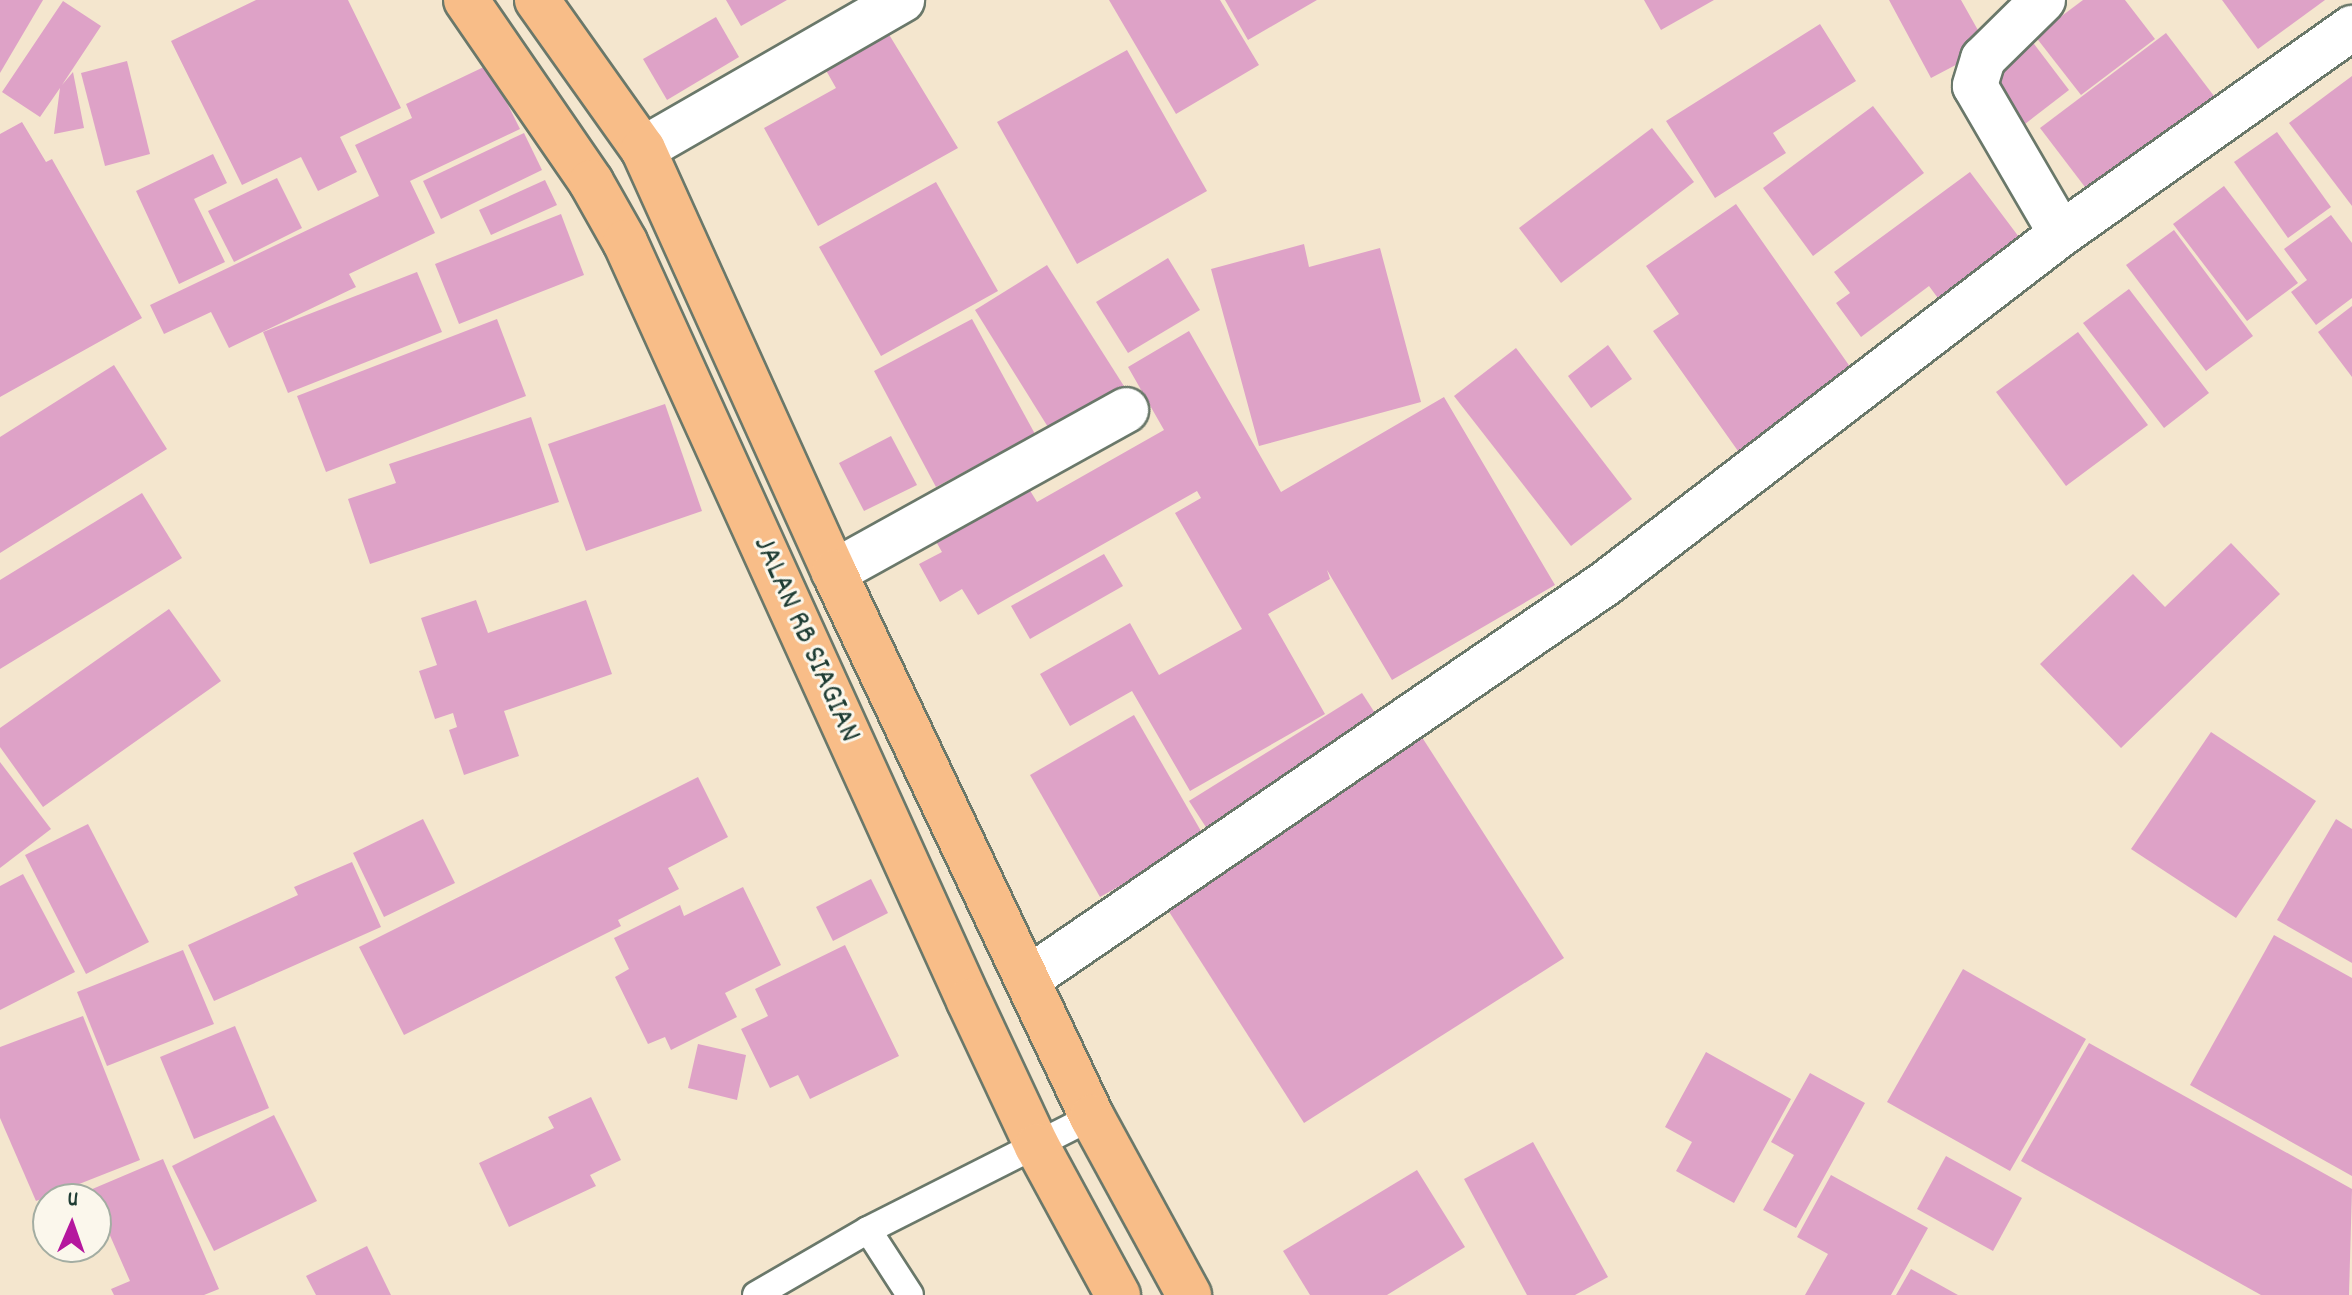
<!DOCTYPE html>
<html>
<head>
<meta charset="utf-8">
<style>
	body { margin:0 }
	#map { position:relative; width:2352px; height:1295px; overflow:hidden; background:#f4e6ce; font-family:Dekko,sans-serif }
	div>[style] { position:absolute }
	.building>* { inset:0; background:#dea2c7 }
	.roads { filter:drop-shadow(2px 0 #6a786a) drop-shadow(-2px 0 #6a786a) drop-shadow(0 2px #6a786a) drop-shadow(0 -2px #6a786a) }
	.service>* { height:26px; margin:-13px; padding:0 13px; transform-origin:13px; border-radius:13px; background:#fff }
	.minor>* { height:44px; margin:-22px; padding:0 22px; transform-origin:22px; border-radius:22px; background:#fff }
	.trunk>* { height:44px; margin:-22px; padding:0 22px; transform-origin:22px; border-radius:22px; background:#f8bd88 }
	span { translate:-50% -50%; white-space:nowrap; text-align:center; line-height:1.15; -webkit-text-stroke:6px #fbf7ec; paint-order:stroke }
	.street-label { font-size:32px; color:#1f3d34 }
	.north { position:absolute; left:32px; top:1183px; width:80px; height:80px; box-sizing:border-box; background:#fbf7ec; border:2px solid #a3ada2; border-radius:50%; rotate:2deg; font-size:22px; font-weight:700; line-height:32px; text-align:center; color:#1f3d34 }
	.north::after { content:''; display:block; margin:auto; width:28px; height:36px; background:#b5179e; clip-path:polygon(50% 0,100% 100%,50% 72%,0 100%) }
</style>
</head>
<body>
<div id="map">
	<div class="building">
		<i style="clip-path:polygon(0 0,43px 0,0 73px)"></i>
		<i style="clip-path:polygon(256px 0,348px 0,401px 108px,340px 137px,357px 172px,318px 191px,301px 157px,242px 185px,171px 41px)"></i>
		<i style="clip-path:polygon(726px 0,787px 0,741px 26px)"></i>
		<i style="clip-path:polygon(1109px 0,1220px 0,1259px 65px,1176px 114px)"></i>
		<i style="clip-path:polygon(1225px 0,1317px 0,1248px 40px)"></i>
		<i style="clip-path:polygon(1644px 0,1714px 0,1661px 30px)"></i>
		<i style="clip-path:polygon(1889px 0,1961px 0,1988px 48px,1931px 78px)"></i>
		<i style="clip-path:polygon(2083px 0,2125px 0,2155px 39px,2081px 95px,2035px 36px)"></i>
		<i style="clip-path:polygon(2222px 0,2325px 0,2258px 49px)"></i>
		<i style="clip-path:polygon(63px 1px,101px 26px,62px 85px,73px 72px,84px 128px,54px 134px,60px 88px,40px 117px,2px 92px)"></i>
		<i style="clip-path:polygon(716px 17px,739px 57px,667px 100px,643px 59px)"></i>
		<i style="clip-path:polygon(882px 23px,958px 148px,818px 226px,764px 128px,836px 88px,819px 58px)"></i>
		<i style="clip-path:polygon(1820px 24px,1856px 81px,1773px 133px,1786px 153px,1715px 198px,1666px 121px)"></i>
		<i style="clip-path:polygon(2166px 33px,2214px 96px,2088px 191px,2040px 128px)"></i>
		<i style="clip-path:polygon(2031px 40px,2069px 90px,2016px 131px,1978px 80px)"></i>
		<i style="clip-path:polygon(1127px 50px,1207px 191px,1077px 264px,997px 122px)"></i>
		<i style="clip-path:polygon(127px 61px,150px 154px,105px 166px,81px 73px)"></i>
		<i style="clip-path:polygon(488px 65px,520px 129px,410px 181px,435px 233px,349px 274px,356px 287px,229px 348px,211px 312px,164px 334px,150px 305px,379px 196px,355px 145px,412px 118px,406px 104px)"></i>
		<i style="clip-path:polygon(2352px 76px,2352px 206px,2289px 123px)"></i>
		<i style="clip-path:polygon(1873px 106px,1924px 173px,1813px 256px,1763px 188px)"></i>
		<i style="clip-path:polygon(22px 122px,46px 162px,52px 159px,142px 318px,0 397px,0 134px)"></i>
		<i style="clip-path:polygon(1652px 128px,1694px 182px,1561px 283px,1519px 228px)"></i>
		<i style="clip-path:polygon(2277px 132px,2331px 207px,2288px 238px,2234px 162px)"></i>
		<i style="clip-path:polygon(524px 133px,542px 170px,441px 219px,423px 181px)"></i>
		<i style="clip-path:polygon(213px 154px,227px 183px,194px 199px,225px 262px,179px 284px,136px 191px)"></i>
		<i style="clip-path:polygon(1970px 172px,2028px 249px,1946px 309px,1929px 286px,1861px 337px,1836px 303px,1850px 293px,1834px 272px)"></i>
		<i style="clip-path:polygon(277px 178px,302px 228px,234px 262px,208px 211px)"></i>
		<i style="clip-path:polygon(545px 180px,557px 205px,491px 235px,479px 210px)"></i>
		<i style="clip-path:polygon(936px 182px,998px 291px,881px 356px,819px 247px)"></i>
		<i style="clip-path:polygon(2224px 186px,2298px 283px,2247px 321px,2173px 224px)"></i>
		<i style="clip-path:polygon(1736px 204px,1853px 371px,1738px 451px,1653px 331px,1679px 314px,1646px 266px)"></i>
		<i style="clip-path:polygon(561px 214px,584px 275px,459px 324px,435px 264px)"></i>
		<i style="clip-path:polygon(2331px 215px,2352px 243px,2352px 298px,2316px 325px,2291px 292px,2307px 280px,2284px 249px)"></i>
		<i style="clip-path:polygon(2174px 230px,2253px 336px,2206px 371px,2126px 265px)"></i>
		<i style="clip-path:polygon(1304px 244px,1309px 267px,1380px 248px,1421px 402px,1259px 446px,1211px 269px)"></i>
		<i style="clip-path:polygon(1168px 258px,1200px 310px,1128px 353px,1096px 302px)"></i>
		<i style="clip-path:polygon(1047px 265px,1129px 394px,1056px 440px,975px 310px)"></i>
		<i style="clip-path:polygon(417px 272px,442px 332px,288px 393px,263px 332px)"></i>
		<i style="clip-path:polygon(2129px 289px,2209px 393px,2164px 428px,2083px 323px)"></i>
		<i style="clip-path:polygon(2352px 306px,2352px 377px,2318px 332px)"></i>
		<i style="clip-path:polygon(497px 319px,526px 396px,326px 472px,297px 396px)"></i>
		<i style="clip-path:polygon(972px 319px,1035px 434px,936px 487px,874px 371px)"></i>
		<i style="clip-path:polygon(1189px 331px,1281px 492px,1444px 397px,1555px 585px,1392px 680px,1327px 570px,1330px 579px,1268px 614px,1325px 714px,1190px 791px,1132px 691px,1070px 726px,1040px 674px,1130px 623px,1159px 675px,1242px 629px,1175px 513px,1201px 498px,1197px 491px,978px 615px,962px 589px,940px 602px,919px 564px,942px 552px,930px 531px,1023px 479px,1037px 502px,1164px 430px,1128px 367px)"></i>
		<i style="clip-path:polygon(2078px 332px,2148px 425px,2066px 486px,1996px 392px)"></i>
		<i style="clip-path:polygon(1608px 345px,1632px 379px,1591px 408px,1568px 376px)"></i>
		<i style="clip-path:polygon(1516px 348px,1632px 499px,1571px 546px,1454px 396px)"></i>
		<i style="clip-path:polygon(114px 365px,167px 449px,0 553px,0 437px)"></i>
		<i style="clip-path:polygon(665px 404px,702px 511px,586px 551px,548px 444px)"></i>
		<i style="clip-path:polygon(531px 417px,559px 502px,370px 564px,348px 499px,396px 483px,389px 464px)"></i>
		<i style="clip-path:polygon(891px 436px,917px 485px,864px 511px,839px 463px)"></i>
		<i style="clip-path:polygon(142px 493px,182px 558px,0 669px,0 580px)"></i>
		<i style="clip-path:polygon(2231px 543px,2280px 594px,2121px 748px,2040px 664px,2133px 574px,2165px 607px)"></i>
		<i style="clip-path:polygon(1104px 554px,1123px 586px,1030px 639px,1011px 606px)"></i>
		<i style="clip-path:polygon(476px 600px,488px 633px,586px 600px,612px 674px,504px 711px,519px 756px,464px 775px,449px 730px,457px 727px,453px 713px,435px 719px,419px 671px,437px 665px,421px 618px)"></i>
		<i style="clip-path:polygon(169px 609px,221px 681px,43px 807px,0 747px,0 728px)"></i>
		<i style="clip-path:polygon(1362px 693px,1386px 730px,1213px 838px,1189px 801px)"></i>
		<i style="clip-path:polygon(1134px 715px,1205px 838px,1100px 897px,1030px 775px)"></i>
		<i style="clip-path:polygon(1418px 731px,1564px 958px,1304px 1123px,1159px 896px)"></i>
		<i style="clip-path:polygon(2211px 732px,2316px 801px,2236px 918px,2131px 849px)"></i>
		<i style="clip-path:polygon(0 762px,51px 829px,0 868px)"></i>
		<i style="clip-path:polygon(698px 777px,728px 837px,668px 868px,679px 889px,618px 920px,621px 926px,404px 1035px,359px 947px)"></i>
		<i style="clip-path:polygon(423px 819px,455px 883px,384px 917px,353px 853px)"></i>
		<i style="clip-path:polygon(2336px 819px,2352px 829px,2352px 963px,2277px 920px)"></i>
		<i style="clip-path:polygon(88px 824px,149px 942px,86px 974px,25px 855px)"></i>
		<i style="clip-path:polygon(352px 862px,381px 927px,214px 1001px,188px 945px,298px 895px,294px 887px)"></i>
		<i style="clip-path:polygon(23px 874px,75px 972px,0 1010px,0 886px)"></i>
		<i style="clip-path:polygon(871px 879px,888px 913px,833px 941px,816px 907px)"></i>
		<i style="clip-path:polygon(743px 887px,781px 965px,725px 993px,737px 1017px,671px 1050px,665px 1037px,648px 1044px,615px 977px,629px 969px,614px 938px,680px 905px,684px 916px)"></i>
		<i style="clip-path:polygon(2274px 935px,2352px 978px,2352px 1176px,2190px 1085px)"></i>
		<i style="clip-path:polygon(845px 945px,899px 1056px,810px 1099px,798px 1075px,770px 1088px,741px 1029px,768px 1016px,755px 989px)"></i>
		<i style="clip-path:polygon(183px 950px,214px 1024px,107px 1066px,77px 992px)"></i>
		<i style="clip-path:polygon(1963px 969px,2086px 1039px,2010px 1171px,1887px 1102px)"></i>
		<i style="clip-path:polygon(83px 1016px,140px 1160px,36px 1201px,0 1118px,0 1047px)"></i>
		<i style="clip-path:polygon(235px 1026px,269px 1108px,194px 1139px,160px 1057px)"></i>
		<i style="clip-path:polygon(2089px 1043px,2352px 1189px,2349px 1295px,2261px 1295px,2021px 1161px)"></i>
		<i style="clip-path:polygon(698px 1044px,746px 1055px,737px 1100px,688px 1088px)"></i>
		<i style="clip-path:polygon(1706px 1052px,1791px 1099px,1734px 1203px,1676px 1171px,1692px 1142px,1665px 1127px)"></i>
		<i style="clip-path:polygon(1810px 1073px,1865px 1103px,1796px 1228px,1763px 1210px,1794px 1155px,1771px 1142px)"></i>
		<i style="clip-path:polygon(591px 1097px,621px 1160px,590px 1175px,596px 1186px,509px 1227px,479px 1163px,554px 1128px,548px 1117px)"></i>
		<i style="clip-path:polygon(274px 1115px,317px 1201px,214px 1251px,172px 1166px)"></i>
		<i style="clip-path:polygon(1533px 1142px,1608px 1277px,1575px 1295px,1527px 1295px,1464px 1179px)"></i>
		<i style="clip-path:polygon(1946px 1156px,2022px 1198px,1993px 1251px,1917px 1209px)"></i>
		<i style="clip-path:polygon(163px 1159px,219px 1289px,204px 1295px,114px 1295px,111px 1289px,130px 1281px,90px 1190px)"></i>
		<i style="clip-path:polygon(1417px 1170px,1465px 1247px,1387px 1295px,1310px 1295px,1283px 1251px)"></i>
		<i style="clip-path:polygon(1831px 1175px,1928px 1228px,1891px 1295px,1805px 1295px,1828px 1254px,1797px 1237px)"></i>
		<i style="clip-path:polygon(367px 1246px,391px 1295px,316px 1295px,306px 1276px)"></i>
		<i style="clip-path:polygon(1911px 1269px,1958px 1295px,1896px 1295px)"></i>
	</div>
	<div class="roads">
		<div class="service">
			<i style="left:868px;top:1230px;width:77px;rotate:57.1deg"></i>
			<i style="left:756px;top:1295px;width:129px;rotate:-30.1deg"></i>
			<i style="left:868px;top:1230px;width:251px;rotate:-26.8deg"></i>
		</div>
		<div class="minor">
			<i style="left:2043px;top:0;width:84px;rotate:135.5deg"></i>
			<i style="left:1983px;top:59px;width:28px;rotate:107deg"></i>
			<i style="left:1975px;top:86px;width:171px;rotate:59.8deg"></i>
			<i style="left:643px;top:149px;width:299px;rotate:-29.9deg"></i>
			<i style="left:834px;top:572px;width:334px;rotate:-29deg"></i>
			<i style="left:1029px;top:978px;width:699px;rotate:-34.39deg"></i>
			<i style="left:1606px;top:583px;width:573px;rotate:-37.49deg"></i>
			<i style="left:2061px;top:234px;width:357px;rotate:-35.3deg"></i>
		</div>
		<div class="trunk">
			<i style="left:466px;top:0;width:221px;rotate:55.5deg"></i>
			<i style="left:591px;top:182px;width:69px;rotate:60.5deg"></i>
			<i style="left:625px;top:242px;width:833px;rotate:65.62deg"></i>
			<i style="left:969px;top:1001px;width:160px;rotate:64.9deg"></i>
			<i style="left:1037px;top:1146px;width:170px;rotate:61.5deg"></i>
			<i style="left:537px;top:0;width:183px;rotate:54.6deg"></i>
			<i style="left:643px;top:149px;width:464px;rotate:65.7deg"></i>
			<i style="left:834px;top:572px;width:603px;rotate:64.67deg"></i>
			<i style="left:1092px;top:1117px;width:203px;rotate:61.4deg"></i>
		</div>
	</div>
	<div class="street-label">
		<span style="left:805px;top:640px;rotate:66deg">JALAN RB SIAGIAN</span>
	</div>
	<div class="north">U</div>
</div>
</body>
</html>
